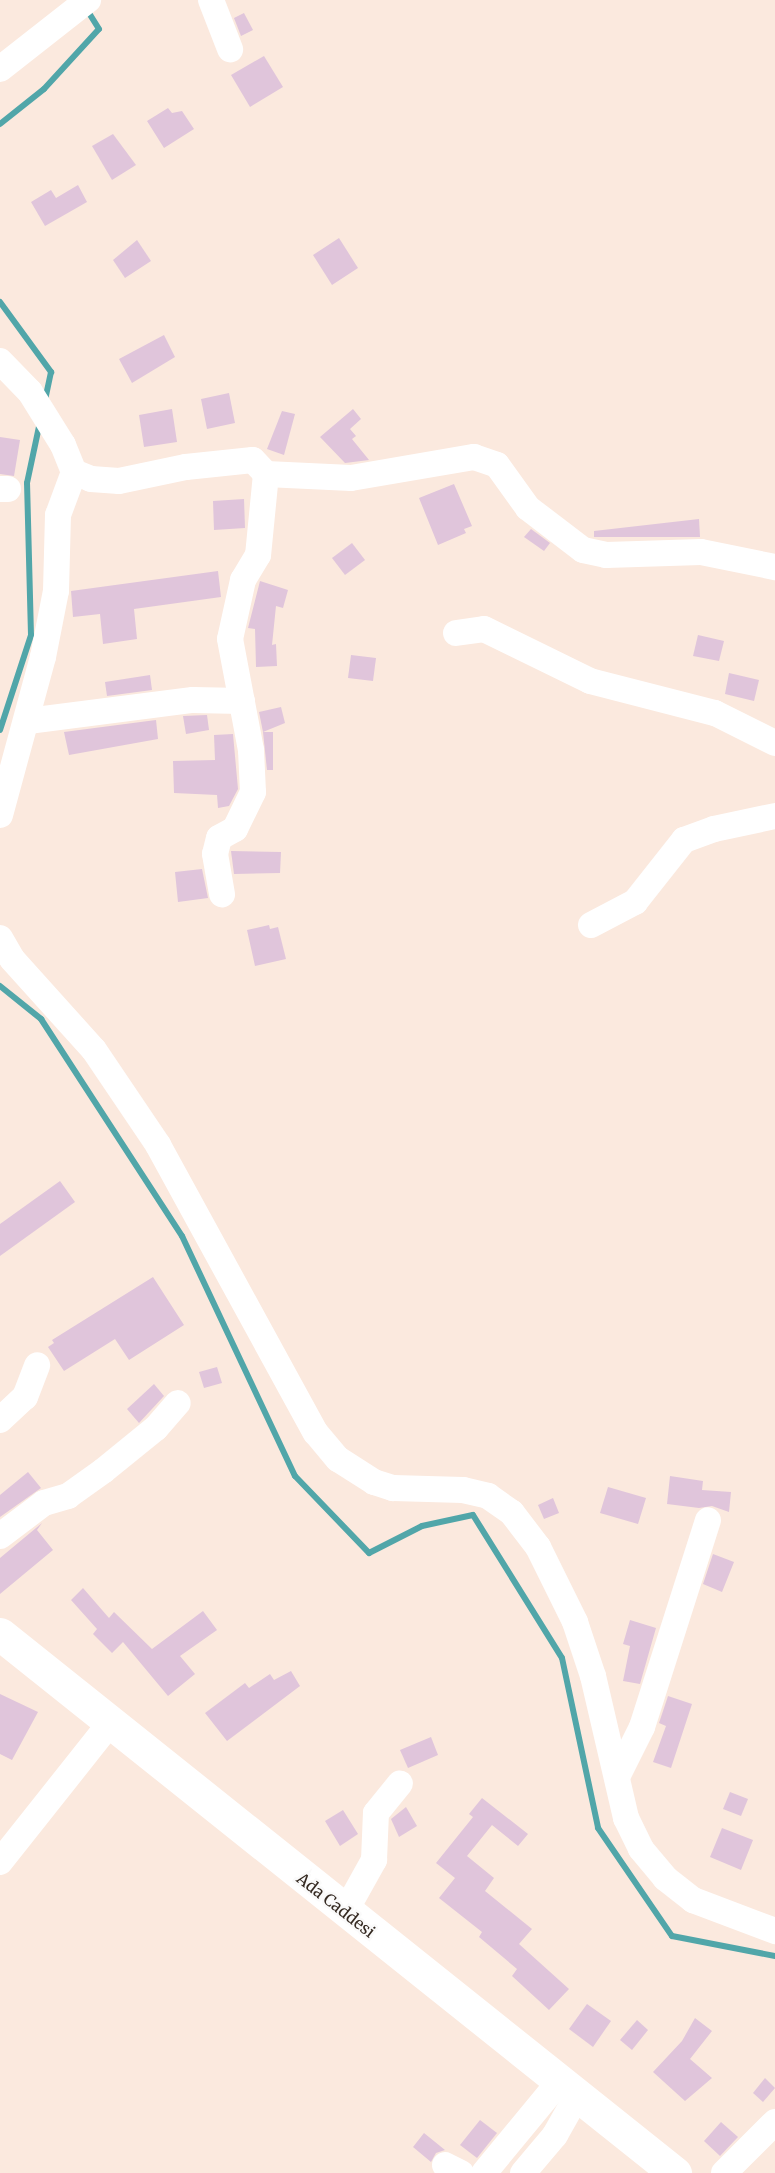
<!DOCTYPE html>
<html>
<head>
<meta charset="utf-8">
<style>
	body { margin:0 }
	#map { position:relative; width:775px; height:2173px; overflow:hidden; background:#fbe9de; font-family:Merriweather,serif }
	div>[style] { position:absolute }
	.stream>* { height:6px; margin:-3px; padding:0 3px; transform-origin:3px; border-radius:3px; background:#51a6a9 }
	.building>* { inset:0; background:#e0c5db }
	.minor>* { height:26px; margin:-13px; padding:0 13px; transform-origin:13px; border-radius:13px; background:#fff }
	.major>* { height:33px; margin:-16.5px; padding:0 16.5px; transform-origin:16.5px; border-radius:16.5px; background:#fff }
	span { translate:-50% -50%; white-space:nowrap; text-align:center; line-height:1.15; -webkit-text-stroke:5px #fafafa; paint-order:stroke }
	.street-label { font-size:16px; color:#352a22 }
</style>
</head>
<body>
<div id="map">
	<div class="stream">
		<i style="left:0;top:124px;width:56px;rotate:-38.5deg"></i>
		<i style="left:44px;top:89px;width:81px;rotate:-47.5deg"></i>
		<i style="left:99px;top:29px;width:25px;rotate:-122deg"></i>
		<i style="left:0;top:302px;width:87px;rotate:53.9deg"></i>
		<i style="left:51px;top:372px;width:30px;rotate:102deg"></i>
		<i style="left:0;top:730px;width:100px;rotate:-71.9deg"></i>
		<i style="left:31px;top:635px;width:152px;rotate:-91.5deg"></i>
		<i style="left:27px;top:483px;width:62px;rotate:-78deg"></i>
		<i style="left:0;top:986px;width:53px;rotate:38.8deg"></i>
		<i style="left:41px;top:1019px;width:259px;rotate:57deg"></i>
		<i style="left:182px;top:1236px;width:265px;rotate:64.8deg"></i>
		<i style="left:295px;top:1476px;width:107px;rotate:46.1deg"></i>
		<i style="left:369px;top:1553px;width:59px;rotate:-27deg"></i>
		<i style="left:422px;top:1526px;width:52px;rotate:-12.2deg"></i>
		<i style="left:473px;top:1515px;width:168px;rotate:58.1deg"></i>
		<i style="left:562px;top:1658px;width:174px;rotate:78deg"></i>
		<i style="left:598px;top:1828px;width:131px;rotate:55.6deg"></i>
		<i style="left:672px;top:1936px;width:105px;rotate:11deg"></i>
	</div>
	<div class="building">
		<i style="clip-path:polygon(244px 13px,253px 30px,241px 36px,234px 18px)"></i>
		<i style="clip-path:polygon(264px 56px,283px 87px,250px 107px,231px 75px)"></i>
		<i style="clip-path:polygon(168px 108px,172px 113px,182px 111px,194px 129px,164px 148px,147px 121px)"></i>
		<i style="clip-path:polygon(113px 134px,136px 165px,112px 180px,92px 146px)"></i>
		<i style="clip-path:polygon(78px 185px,87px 202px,45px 226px,31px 202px,51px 190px,56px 198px)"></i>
		<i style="clip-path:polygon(339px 238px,358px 268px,332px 285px,313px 255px)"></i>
		<i style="clip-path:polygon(137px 240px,151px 261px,125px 278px,113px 260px)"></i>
		<i style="clip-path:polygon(164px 335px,175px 357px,132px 383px,119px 359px)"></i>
		<i style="clip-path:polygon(229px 393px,235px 423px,207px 429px,201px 399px)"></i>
		<i style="clip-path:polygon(172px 409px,177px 442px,144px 447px,139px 415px)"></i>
		<i style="clip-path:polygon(353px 409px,361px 419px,350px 429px,356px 436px,352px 439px,369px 460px,345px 463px,320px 437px)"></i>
		<i style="clip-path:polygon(282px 411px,295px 414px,284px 455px,267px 449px)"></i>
		<i style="clip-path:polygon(0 437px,20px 440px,14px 476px,0 474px)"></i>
		<i style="clip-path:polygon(454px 484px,472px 526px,464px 529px,466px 533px,438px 545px,419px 498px)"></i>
		<i style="clip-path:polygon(244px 499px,245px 528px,214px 530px,213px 501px)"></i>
		<i style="clip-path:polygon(699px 519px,700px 537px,594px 537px,594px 531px)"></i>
		<i style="clip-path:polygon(531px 529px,550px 543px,544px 551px,524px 537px)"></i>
		<i style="clip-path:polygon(352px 543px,365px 560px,345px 575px,332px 558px)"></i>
		<i style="clip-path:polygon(218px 571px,221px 597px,134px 609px,137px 639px,103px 644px,100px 614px,73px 617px,71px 591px)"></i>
		<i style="clip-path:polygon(260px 581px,288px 590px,283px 608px,276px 606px,272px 645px,276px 644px,277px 666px,256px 667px,255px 629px,248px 628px)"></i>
		<i style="clip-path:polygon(698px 635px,724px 641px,719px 661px,693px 656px)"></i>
		<i style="clip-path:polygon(351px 655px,376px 658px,373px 681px,348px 678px)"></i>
		<i style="clip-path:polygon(729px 673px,759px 680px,754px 701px,725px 694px)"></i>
		<i style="clip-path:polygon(150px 675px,152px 690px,107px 696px,105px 682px)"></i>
		<i style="clip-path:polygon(281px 707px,285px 723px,263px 732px,259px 712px)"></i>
		<i style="clip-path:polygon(207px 715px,209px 730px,186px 734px,183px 716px)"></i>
		<i style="clip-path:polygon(156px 720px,158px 739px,69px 755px,64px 732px)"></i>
		<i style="clip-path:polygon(263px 732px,273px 732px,273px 770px,267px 770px)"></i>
		<i style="clip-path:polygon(233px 734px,238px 789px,229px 806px,218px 808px,217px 795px,174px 793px,173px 761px,215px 760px,214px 735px)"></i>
		<i style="clip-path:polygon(231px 851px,281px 852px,280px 873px,234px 874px)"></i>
		<i style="clip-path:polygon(202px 869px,208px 898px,178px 902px,175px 872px)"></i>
		<i style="clip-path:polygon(269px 925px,270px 929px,278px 927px,286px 959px,255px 966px,247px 930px)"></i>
		<i style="clip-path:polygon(60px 1181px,75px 1202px,0 1256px,0 1224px)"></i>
		<i style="clip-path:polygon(153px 1277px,184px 1325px,129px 1360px,115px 1339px,64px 1371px,48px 1347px,54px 1343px,52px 1340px)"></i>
		<i style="clip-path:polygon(217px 1367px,222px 1383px,204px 1388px,199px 1372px)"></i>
		<i style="clip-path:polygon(154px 1384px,164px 1396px,139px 1423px,127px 1409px)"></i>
		<i style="clip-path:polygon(28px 1472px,41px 1488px,0 1517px,0 1495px)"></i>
		<i style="clip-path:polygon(670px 1476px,703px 1481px,702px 1490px,731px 1492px,729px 1512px,712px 1506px,699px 1508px,667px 1504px)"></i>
		<i style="clip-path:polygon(608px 1487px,646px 1498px,638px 1524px,600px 1513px)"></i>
		<i style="clip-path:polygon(553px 1498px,559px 1513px,544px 1519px,538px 1505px)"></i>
		<i style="clip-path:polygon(42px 1523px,37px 1530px,53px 1550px,0 1594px,0 1558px)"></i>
		<i style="clip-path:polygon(713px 1554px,734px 1562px,722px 1592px,703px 1584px)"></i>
		<i style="clip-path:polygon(83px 1588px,109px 1618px,114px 1612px,152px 1649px,203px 1611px,217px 1630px,180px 1656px,195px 1674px,168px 1696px,123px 1642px,112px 1653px,93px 1634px,97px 1629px,71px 1600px)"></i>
		<i style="clip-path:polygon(630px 1620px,656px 1628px,640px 1684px,623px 1681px,630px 1646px,623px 1644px)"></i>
		<i style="clip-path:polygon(291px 1671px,300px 1686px,227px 1741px,205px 1713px,245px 1683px,249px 1688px,270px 1674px,274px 1680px)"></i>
		<i style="clip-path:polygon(0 1694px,38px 1712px,12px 1760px,0 1754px)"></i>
		<i style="clip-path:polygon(668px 1696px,692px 1704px,671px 1768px,653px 1762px,666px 1726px,659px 1723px)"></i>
		<i style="clip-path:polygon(431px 1737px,438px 1755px,408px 1768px,400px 1750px)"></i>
		<i style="clip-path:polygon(730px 1792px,748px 1799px,741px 1816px,723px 1809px)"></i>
		<i style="clip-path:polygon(482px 1798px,528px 1834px,518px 1846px,492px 1825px,467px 1856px,494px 1878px,485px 1891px,532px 1929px,519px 1944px,569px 1989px,549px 2010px,512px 1976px,517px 1969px,479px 1937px,482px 1932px,439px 1898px,455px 1878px,436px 1863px,473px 1817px,469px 1814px)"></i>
		<i style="clip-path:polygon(406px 1807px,417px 1826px,399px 1837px,391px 1819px)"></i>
		<i style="clip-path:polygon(343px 1810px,358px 1834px,340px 1846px,325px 1821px)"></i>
		<i style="clip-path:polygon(722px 1828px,753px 1840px,741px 1870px,710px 1857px)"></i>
		<i style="clip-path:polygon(587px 2004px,611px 2021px,593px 2047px,569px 2029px)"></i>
		<i style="clip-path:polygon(695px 2018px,712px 2031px,690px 2059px,712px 2078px,685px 2101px,653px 2072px,682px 2041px)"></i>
		<i style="clip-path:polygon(637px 2020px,648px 2030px,632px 2050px,620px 2040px)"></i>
		<i style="clip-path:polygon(765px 2078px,775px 2088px,763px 2102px,753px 2093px)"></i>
		<i style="clip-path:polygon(480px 2120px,497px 2133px,477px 2158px,460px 2145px)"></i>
		<i style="clip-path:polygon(721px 2122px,738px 2137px,720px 2156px,704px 2141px)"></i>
		<i style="clip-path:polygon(424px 2133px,445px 2150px,436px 2153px,431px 2162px,413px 2147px)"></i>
	</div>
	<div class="minor">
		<i style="left:211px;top:0;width:53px;rotate:68.8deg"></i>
		<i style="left:0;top:69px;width:112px;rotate:-38.1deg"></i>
		<i style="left:0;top:361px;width:43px;rotate:45.9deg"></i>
		<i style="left:30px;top:392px;width:62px;rotate:58.1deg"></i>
		<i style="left:63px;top:445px;width:29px;rotate:68deg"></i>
		<i style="left:74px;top:472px;width:18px;rotate:22deg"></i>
		<i style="left:91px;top:479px;width:28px;rotate:4deg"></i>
		<i style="left:119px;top:481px;width:68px;rotate:-11.8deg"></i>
		<i style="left:186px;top:467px;width:67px;rotate:-6deg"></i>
		<i style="left:253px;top:460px;width:19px;rotate:47deg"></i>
		<i style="left:266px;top:474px;width:81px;rotate:95.6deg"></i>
		<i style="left:258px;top:555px;width:29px;rotate:121deg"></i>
		<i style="left:243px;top:580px;width:60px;rotate:102.4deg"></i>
		<i style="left:230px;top:639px;width:113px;rotate:79.3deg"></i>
		<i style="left:251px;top:750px;width:42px;rotate:87.3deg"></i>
		<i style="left:253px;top:792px;width:41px;rotate:115.9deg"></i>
		<i style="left:235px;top:829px;width:18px;rotate:151deg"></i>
		<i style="left:219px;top:838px;width:16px;rotate:104deg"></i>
		<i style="left:215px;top:854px;width:41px;rotate:80.1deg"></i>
		<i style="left:266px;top:474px;width:85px;rotate:2.7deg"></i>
		<i style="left:351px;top:478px;width:125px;rotate:-9.7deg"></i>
		<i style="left:474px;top:457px;width:24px;rotate:19deg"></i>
		<i style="left:497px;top:465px;width:53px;rotate:54.2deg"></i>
		<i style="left:528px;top:508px;width:69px;rotate:37.4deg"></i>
		<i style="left:583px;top:550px;width:24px;rotate:12deg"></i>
		<i style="left:606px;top:555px;width:95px;rotate:-1.8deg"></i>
		<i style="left:701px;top:552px;width:76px;rotate:11.5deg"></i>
		<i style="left:0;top:489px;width:8px"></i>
		<i style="left:456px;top:633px;width:28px;rotate:-8deg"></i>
		<i style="left:484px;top:629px;width:118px;rotate:26.1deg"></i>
		<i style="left:590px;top:681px;width:129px;rotate:14.4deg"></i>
		<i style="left:715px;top:713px;width:67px;rotate:26.6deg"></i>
		<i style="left:28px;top:721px;width:166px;rotate:-7.3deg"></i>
		<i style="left:193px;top:700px;width:49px;rotate:1.2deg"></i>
		<i style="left:0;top:815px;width:164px;rotate:-74.8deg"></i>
		<i style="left:43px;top:657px;width:67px;rotate:-78.9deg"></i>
		<i style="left:56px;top:591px;width:76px;rotate:-88.5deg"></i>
		<i style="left:58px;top:515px;width:46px;rotate:-69.6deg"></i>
		<i style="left:591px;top:925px;width:50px;rotate:-27.6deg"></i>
		<i style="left:635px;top:902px;width:79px;rotate:-51.7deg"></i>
		<i style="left:684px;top:840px;width:32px;rotate:-20deg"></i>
		<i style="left:714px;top:829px;width:62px;rotate:-12deg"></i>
		<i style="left:0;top:938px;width:24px;rotate:60deg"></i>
		<i style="left:12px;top:959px;width:122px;rotate:48deg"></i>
		<i style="left:94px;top:1050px;width:115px;rotate:56deg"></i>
		<i style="left:158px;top:1145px;width:328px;rotate:61.3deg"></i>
		<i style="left:316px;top:1433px;width:34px;rotate:50deg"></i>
		<i style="left:338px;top:1459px;width:43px;rotate:32.6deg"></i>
		<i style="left:374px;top:1482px;width:20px;rotate:18deg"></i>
		<i style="left:393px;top:1488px;width:70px;rotate:1.6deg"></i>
		<i style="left:463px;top:1490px;width:26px;rotate:13deg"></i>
		<i style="left:488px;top:1496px;width:29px;rotate:35deg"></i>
		<i style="left:512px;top:1513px;width:43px;rotate:52.6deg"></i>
		<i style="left:538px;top:1547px;width:84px;rotate:63.7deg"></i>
		<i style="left:575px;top:1622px;width:57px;rotate:71.6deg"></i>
		<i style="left:593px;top:1676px;width:146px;rotate:76.9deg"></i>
		<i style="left:626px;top:1818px;width:34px;rotate:64deg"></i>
		<i style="left:641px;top:1849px;width:38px;rotate:50deg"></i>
		<i style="left:665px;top:1878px;width:36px;rotate:38deg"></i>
		<i style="left:693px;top:1900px;width:88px;rotate:20.7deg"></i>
		<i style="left:0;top:1420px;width:34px;rotate:-43deg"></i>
		<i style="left:25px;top:1397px;width:34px;rotate:-69deg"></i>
		<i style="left:0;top:1536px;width:55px;rotate:-36.9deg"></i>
		<i style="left:44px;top:1503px;width:25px;rotate:-16deg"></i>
		<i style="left:68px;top:1496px;width:43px;rotate:-35.5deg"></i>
		<i style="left:103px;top:1471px;width:68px;rotate:-39.1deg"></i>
		<i style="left:156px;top:1428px;width:33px;rotate:-49deg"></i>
		<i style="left:617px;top:1777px;width:56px;rotate:-63.4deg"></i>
		<i style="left:642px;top:1727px;width:217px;rotate:-72.3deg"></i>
		<i style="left:0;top:1862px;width:177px;rotate:-51.6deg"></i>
		<i style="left:345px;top:1912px;width:60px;rotate:-60.9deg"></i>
		<i style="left:374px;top:1860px;width:47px;rotate:-87.6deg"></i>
		<i style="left:376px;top:1813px;width:38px;rotate:-51deg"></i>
		<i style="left:445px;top:2165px;width:18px;rotate:27deg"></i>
		<i style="left:484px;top:2173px;width:118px;rotate:-50.5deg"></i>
		<i style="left:523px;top:2173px;width:50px;rotate:-49.9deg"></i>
		<i style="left:555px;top:2135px;width:45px;rotate:-60.6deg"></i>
		<i style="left:724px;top:2173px;width:72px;rotate:-45deg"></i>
	</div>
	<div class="major">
		<i style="left:0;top:1634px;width:864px;rotate:38.61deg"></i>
	</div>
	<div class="street-label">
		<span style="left:336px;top:1905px;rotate:38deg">Ada Caddesi</span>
	</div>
</div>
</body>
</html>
